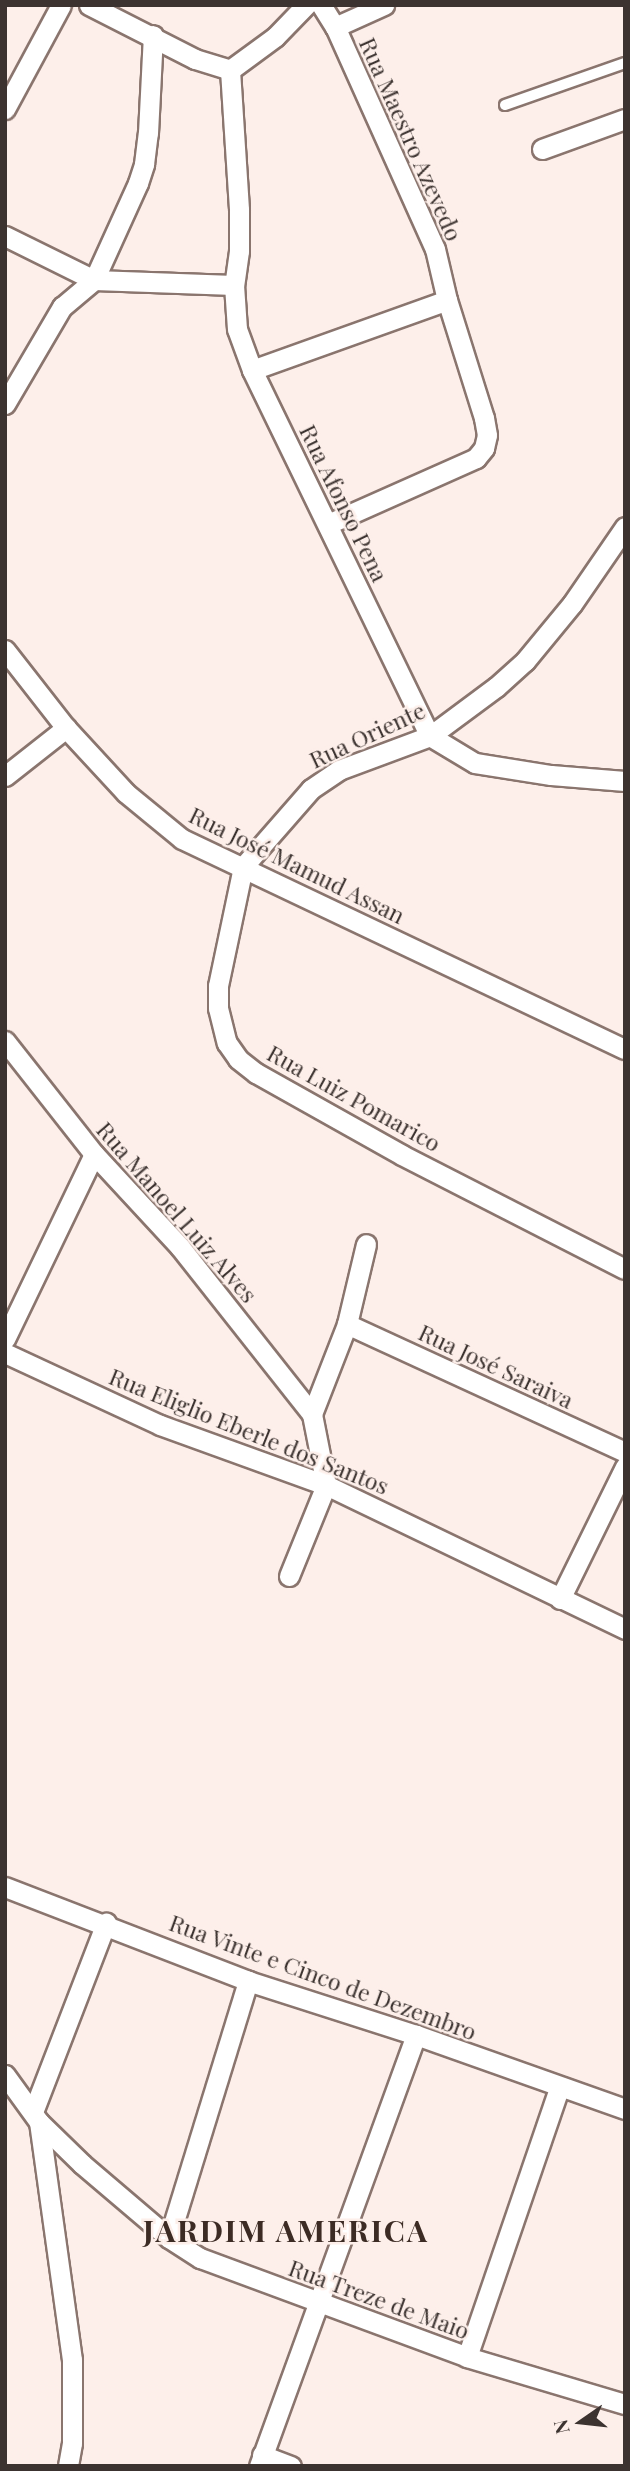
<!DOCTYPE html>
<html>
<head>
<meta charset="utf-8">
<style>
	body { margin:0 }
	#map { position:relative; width:630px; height:2471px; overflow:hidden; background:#fdefea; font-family:"Playfair Display",serif }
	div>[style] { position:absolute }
	.roads { filter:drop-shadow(2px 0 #8a756e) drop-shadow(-2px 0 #8a756e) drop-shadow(0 2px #8a756e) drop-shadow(0 -2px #8a756e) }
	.service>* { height:10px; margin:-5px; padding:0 5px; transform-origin:5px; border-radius:5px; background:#fff }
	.minor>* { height:19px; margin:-9.5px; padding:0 9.5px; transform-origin:9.5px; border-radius:9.5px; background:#fff }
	span { translate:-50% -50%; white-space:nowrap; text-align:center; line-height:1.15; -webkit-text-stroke:5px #fdefea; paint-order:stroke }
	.street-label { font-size:23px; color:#3c3330 }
	.district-label { font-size:30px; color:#3c2b24; font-weight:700; letter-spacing:2px }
	.frame { position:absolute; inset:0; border:7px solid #3c3330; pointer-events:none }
	.north { position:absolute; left:546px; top:2387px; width:70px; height:70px; -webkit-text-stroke:5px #fdefea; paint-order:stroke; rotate:256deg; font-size:19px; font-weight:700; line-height:28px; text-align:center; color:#3c3330 }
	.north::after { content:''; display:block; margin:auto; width:24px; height:32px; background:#3c3330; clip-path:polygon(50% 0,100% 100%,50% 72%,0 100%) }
</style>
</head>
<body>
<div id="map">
	<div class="roads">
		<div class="service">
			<i style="left:505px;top:105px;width:127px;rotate:-19.3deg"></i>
		</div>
		<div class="minor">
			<i style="left:89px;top:5px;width:119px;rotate:27deg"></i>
			<i style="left:195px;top:59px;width:37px;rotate:17deg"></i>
			<i style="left:230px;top:70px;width:56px;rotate:-36.3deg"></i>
			<i style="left:275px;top:37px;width:45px;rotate:-45.9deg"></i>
			<i style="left:335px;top:27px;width:54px;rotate:-24.2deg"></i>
			<i style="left:230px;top:70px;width:140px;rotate:86.3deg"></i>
			<i style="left:239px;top:210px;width:41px;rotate:90deg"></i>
			<i style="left:239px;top:251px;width:34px;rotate:98deg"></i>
			<i style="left:234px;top:285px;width:44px;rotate:86.1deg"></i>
			<i style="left:237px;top:329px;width:44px;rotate:69.9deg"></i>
			<i style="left:252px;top:370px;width:407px;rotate:64.1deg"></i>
			<i style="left:430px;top:736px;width:52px;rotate:31deg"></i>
			<i style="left:475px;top:763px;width:77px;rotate:9deg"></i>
			<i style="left:551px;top:775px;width:74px;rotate:4.6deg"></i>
			<i style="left:5px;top:109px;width:118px;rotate:-61.7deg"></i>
			<i style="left:542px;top:149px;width:88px;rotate:-19.9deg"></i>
			<i style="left:5px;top:236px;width:99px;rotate:26.3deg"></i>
			<i style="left:94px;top:280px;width:140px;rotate:2deg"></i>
			<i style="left:252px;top:370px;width:207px;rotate:-19.7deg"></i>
			<i style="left:447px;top:300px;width:52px;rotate:-103.2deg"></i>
			<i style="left:435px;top:249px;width:243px;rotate:-114.2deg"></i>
			<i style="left:335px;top:27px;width:26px;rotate:-122deg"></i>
			<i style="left:5px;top:404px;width:113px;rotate:-59.6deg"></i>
			<i style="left:62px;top:307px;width:42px;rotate:-40.2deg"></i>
			<i style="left:94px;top:280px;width:107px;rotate:-65.6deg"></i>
			<i style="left:138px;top:183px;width:20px;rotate:-72deg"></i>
			<i style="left:144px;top:164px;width:31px;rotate:-83deg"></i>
			<i style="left:148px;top:133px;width:98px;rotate:-87.1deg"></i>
			<i style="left:328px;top:524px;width:162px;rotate:-24deg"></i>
			<i style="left:476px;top:458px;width:13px;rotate:-51deg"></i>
			<i style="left:484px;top:448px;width:13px;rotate:-77deg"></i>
			<i style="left:487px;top:435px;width:17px;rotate:-100deg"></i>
			<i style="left:484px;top:418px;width:124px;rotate:-107.4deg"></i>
			<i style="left:625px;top:527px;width:93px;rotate:124.5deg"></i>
			<i style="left:572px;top:604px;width:74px;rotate:129.5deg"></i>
			<i style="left:525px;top:661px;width:39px;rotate:138deg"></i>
			<i style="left:496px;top:687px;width:82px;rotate:143.4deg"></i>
			<i style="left:430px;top:736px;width:97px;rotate:159.5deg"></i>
			<i style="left:339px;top:770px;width:34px;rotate:146deg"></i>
			<i style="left:311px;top:789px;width:103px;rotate:131.1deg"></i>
			<i style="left:243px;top:867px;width:122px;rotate:101.9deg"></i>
			<i style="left:218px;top:986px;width:22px;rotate:90deg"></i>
			<i style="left:218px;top:1008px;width:36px;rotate:76deg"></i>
			<i style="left:227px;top:1043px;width:19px;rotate:55deg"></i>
			<i style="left:238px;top:1059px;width:23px;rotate:38deg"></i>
			<i style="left:256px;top:1073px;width:167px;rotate:29.3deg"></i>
			<i style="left:402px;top:1155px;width:250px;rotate:27.1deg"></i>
			<i style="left:5px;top:650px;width:99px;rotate:52deg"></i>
			<i style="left:66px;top:728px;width:88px;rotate:47.3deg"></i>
			<i style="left:126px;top:793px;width:72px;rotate:39.4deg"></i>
			<i style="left:182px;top:839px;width:490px;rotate:25.4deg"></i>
			<i style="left:5px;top:776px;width:78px;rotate:-38.2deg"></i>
			<i style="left:5px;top:1041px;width:144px;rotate:51.8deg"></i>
			<i style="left:94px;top:1154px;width:127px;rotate:47.2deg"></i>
			<i style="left:180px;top:1247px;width:213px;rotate:51.7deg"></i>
			<i style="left:347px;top:1324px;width:306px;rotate:24.7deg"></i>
			<i style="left:5px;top:1339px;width:205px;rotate:-64.3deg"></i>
			<i style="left:5px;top:1353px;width:171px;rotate:24.9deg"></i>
			<i style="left:160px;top:1425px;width:177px;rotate:19.9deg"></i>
			<i style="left:326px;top:1485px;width:332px;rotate:25.7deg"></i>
			<i style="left:289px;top:1576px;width:98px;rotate:-67.9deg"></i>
			<i style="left:326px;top:1485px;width:72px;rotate:-101.2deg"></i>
			<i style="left:312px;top:1414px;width:97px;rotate:-68.7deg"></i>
			<i style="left:347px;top:1324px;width:82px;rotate:-76.6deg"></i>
			<i style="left:560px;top:1599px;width:147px;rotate:-63.8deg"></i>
			<i style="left:5px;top:1887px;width:261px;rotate:21.1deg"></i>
			<i style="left:248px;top:1981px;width:176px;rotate:17.8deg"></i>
			<i style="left:416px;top:2035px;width:222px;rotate:19.5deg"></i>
			<i style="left:5px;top:2075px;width:58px;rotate:54.1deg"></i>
			<i style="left:39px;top:2122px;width:60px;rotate:44.3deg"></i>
			<i style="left:82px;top:2164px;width:114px;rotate:40.4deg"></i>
			<i style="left:169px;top:2238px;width:37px;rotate:33deg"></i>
			<i style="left:200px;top:2258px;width:285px;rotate:20.3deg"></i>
			<i style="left:467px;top:2357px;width:165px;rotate:16.6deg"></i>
			<i style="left:33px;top:2112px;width:203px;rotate:-68.9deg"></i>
			<i style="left:39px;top:2122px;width:240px;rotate:82.1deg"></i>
			<i style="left:72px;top:2360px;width:83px;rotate:90deg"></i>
			<i style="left:72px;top:2443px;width:23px;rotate:100deg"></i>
			<i style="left:169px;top:2238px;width:269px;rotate:-72.9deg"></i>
			<i style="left:467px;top:2357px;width:284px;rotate:-71.1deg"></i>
			<i style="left:262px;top:2455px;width:31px;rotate:21deg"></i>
			<i style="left:259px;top:2466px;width:459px;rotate:-70deg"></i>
		</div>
	</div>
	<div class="street-label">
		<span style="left:411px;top:139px;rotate:66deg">Rua Maestro Azevedo</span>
		<span style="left:344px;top:503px;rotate:64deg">Rua Afonso Pena</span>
		<span style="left:367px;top:735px;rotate:-25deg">Rua Oriente</span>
		<span style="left:297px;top:865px;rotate:26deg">Rua José Mamud Assan</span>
		<span style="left:354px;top:1098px;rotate:29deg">Rua Luiz Pomarico</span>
		<span style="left:177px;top:1212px;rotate:49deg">Rua Manoel Luiz Alves</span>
		<span style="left:496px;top:1366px;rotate:25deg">Rua José Saraiva</span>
		<span style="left:249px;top:1431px;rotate:22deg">Rua Eliglio Eberle dos Santos</span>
		<span style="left:323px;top:1977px;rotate:20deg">Rua Vinte e Cinco de Dezembro</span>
		<span style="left:379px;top:2299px;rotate:20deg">Rua Treze de Maio</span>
	</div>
	<div class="district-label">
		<span style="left:286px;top:2230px">JARDIM AMERICA</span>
	</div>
	<div class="frame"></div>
	<div class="north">N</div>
</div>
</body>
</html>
